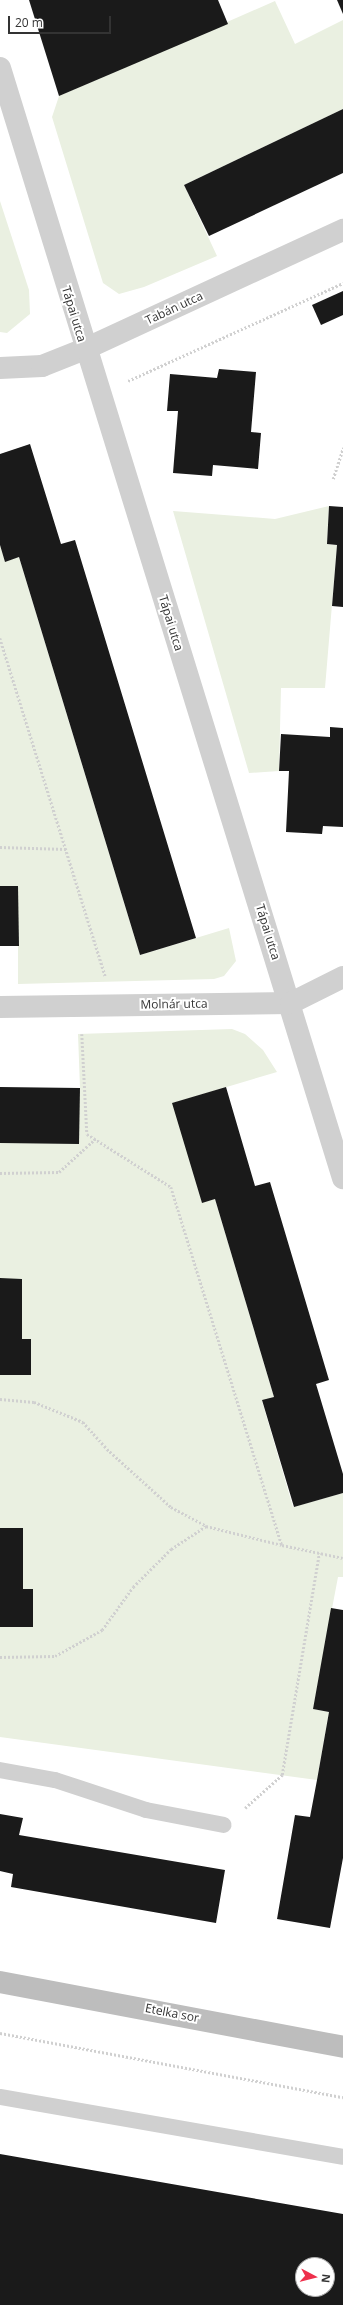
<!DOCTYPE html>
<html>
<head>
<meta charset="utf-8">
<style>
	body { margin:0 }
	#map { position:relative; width:343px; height:2305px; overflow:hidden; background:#fff; font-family:"Open Sans",sans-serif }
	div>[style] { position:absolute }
	.green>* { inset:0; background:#eaf0e1 }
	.building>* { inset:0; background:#1a1a1a }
	.path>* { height:2.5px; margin-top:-1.25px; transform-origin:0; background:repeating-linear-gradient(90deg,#d0d0d0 0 2px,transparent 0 4px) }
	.lane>* { height:16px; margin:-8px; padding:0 8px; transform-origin:8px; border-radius:8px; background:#d0d0d0 }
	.street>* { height:22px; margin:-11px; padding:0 11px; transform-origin:11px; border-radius:11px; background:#d0d0d0 }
	.secondary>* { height:22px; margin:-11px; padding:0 11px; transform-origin:11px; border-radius:11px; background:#bdbdbd }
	span { translate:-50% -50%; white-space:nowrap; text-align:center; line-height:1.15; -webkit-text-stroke:4px #fff; paint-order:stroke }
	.street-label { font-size:12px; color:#333 }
	.north { position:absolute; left:295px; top:2257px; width:40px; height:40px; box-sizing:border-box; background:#fff; border:1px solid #adadad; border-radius:50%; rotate:97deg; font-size:11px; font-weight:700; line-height:16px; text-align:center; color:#333 }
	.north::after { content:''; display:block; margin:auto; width:14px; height:18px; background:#ee304c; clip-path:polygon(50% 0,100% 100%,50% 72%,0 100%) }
	.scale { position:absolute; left:8px; top:16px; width:103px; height:18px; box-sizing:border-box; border:2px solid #333; border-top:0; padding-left:5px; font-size:12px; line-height:14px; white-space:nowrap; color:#333; -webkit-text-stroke:3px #fff; paint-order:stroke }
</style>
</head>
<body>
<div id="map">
	<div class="green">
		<i style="clip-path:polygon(275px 1px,295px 44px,343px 20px,343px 109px,184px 185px,217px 256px,144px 287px,119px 294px,103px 283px,52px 117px,59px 96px)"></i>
		<i style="clip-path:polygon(0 201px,29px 290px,30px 314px,7px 333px,0 332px)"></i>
		<i style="clip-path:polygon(329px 506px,327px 544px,337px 545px,325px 688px,281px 688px,279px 771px,249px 773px,173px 511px,275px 519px)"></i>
		<i style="clip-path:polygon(0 545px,5px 561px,19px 557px,140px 955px,229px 928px,236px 961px,224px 976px,214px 979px,18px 984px,18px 886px,0 886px)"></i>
		<i style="clip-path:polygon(232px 1029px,245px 1034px,263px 1050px,277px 1072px,173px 1103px,202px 1202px,215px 1199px,274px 1397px,262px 1401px,293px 1507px,343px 1493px,343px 1577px,338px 1577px,313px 1709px,329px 1712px,317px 1780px,0 1737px,0 1143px,80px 1088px,78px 1034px)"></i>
	</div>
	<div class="building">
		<i style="clip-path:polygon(29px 0,218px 0,228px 24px,59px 96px)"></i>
		<i style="clip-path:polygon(337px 0,343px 0,343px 14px)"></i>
		<i style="clip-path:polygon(343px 109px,343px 173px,209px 236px,184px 185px)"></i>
		<i style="clip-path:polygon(343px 291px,343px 315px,321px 325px,312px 305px)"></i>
		<i style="clip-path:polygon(219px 369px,256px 372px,251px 432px,261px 433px,258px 469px,213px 465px,212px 476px,173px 473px,178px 411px,167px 411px,170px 374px,217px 378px)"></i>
		<i style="clip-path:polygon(30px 444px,61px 544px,75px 540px,196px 938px,140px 955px,19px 557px,5px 562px,0 545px,0 454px)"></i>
		<i style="clip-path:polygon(329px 506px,343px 507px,343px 607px,332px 606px,337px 545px,327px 544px)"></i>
		<i style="clip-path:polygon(330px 727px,343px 728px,343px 827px,323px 826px,322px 834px,286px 832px,289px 771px,279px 771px,281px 734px,330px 737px)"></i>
		<i style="clip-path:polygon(0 886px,18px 886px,19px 946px,0 946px)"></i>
		<i style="clip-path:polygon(0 1087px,80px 1088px,79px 1144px,0 1143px)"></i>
		<i style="clip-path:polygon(226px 1087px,255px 1186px,270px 1182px,329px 1380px,316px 1384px,343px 1474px,343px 1493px,294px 1507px,262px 1400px,274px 1397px,215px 1199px,202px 1203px,172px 1103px)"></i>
		<i style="clip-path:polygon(0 1278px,22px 1279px,22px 1339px,31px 1339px,31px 1375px,0 1375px)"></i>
		<i style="clip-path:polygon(0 1528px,23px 1528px,23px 1589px,33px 1589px,33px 1627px,0 1627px)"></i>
		<i style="clip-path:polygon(331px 1608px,343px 1610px,343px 1858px,330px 1928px,277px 1919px,295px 1815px,310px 1817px,317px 1780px,329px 1712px,313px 1709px)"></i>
		<i style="clip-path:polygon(0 1814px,23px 1818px,19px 1835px,225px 1870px,216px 1923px,11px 1887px,13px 1874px,0 1871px)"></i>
		<i style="clip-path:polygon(evenodd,0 2154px,343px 2214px,343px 2305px,0 2305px,0 2154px,303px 2265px,327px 2265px,327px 2289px,303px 2289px,303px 2265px)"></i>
	</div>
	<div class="path">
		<i style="left:128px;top:381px;width:236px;rotate:-24.5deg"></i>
		<i style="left:333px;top:479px;width:33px;rotate:-72deg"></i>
		<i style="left:0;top:638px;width:354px;rotate:72.7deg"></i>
		<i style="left:0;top:847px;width:66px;rotate:1.7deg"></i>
		<i style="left:82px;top:1034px;width:100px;rotate:87.1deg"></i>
		<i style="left:87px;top:1134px;width:99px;rotate:32.2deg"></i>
		<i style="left:171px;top:1187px;width:375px;rotate:72.8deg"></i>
		<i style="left:282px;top:1545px;width:62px;rotate:12deg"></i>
		<i style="left:0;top:1173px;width:59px;rotate:-1deg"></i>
		<i style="left:59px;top:1172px;width:49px;rotate:-42.5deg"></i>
		<i style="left:0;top:1399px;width:34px;rotate:5deg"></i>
		<i style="left:34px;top:1402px;width:53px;rotate:22.2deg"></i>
		<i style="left:83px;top:1422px;width:36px;rotate:48deg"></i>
		<i style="left:107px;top:1449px;width:86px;rotate:42.2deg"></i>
		<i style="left:171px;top:1507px;width:40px;rotate:28deg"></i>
		<i style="left:0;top:1657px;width:55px;rotate:-1deg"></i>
		<i style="left:55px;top:1656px;width:54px;rotate:-29deg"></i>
		<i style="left:102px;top:1630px;width:53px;rotate:-54.2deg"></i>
		<i style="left:133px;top:1587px;width:54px;rotate:-45deg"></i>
		<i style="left:171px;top:1549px;width:42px;rotate:-33.3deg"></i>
		<i style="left:206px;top:1526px;width:78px;rotate:14deg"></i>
		<i style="left:245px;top:1808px;width:50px;rotate:-41.7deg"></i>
		<i style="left:282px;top:1775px;width:225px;rotate:-80.5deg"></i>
		<i style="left:0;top:2033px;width:349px;rotate:10.6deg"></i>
	</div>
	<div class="lane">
		<i style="left:0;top:1770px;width:56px;rotate:10.3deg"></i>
		<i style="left:55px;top:1780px;width:96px;rotate:18.2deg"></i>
		<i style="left:146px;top:1810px;width:79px;rotate:10.9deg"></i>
		<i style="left:0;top:2097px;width:348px;rotate:9.9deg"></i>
	</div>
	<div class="street">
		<i style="left:0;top:68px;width:1162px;rotate:72.83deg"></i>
		<i style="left:0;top:368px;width:42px;rotate:-2.7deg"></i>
		<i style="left:42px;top:366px;width:46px;rotate:-21.6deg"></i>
		<i style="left:85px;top:349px;width:284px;rotate:-24.8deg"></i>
		<i style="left:0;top:1007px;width:291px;rotate:-0.8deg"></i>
		<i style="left:291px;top:1003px;width:58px;rotate:-26.6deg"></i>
	</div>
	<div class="secondary">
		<i style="left:0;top:1982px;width:349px;rotate:10.7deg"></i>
	</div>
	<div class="street-label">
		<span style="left:174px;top:308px;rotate:-25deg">Tabán utca</span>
		<span style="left:74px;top:314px;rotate:73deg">Tápai utca</span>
		<span style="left:171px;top:623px;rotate:73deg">Tápai utca</span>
		<span style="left:268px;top:932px;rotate:73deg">Tápai utca</span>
		<span style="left:174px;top:1004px;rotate:-1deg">Molnár utca</span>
		<span style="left:172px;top:2013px;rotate:11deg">Etelka sor</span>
	</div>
	<div class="north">N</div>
	<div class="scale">20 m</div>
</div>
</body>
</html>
